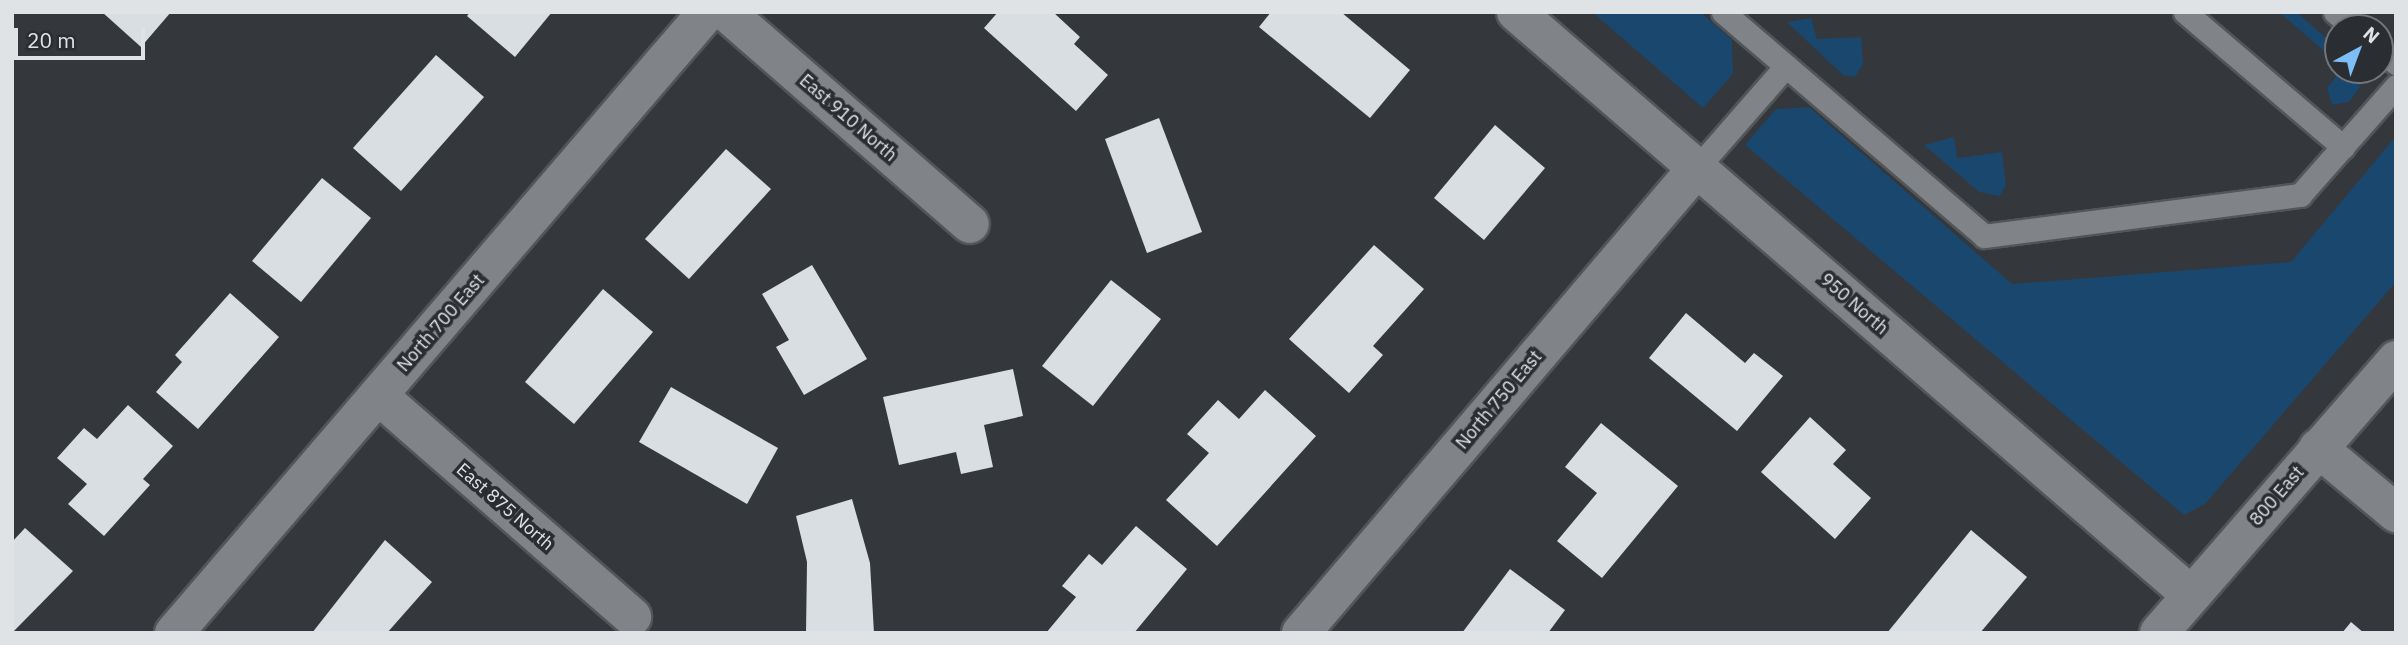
<!DOCTYPE html>
<html>
<head>
<meta charset="utf-8">
<style>
	body { margin:0 }
	#map { position:relative; width:2408px; height:645px; overflow:hidden; background:#34373b; font-family:"IBM Plex Sans",sans-serif }
	div>[style] { position:absolute }
	.green>* { inset:0; background:#1a476e }
	.building>* { inset:0; background:#d9dee2 }
	.roads { filter:drop-shadow(2px 0 #525659) drop-shadow(-2px 0 #525659) drop-shadow(0 2px #525659) drop-shadow(0 -2px #525659) }
	.lane>* { height:23px; margin:-11.5px; padding:0 11.5px; transform-origin:11.5px; border-radius:11.5px; background:#808488 }
	.street>* { height:38px; margin:-19px; padding:0 19px; transform-origin:19px; border-radius:19px; background:#808488 }
	.secondary>* { height:38px; margin:-19px; padding:0 19px; transform-origin:19px; border-radius:19px; background:#808488 }
	span { translate:-50% -50%; white-space:nowrap; text-align:center; line-height:1.15; -webkit-text-stroke:7px #2a2d31; paint-order:stroke }
	.street-label { font-size:18px; color:#e0e3e5 }
	.frame { position:absolute; inset:0; border:14px solid #e0e3e5; pointer-events:none }
	.north { position:absolute; left:2324px; top:14px; width:70px; height:70px; box-sizing:border-box; background:#2a2d31; border:2px solid #737679; border-radius:50%; rotate:41deg; font-size:19px; font-weight:700; line-height:28px; text-align:center; color:#e0e3e5 }
	.north::after { content:''; display:block; margin:auto; width:24px; height:32px; background:#7dbef9; clip-path:polygon(50% 0,100% 100%,50% 72%,0 100%) }
	.scale { position:absolute; left:14px; top:28px; width:131px; height:32px; box-sizing:border-box; border:4px solid #e0e3e5; border-top:0; padding-left:9px; font-size:21px; line-height:24px; white-space:nowrap; color:#e0e3e5; -webkit-text-stroke:5px #2a2d31; paint-order:stroke }
</style>
</head>
<body>
<div id="map">
	<div class="green">
		<i style="clip-path:polygon(1592px 12px,1700px 12px,1732px 40px,1733px 74px,1703px 108px)"></i>
		<i style="clip-path:polygon(2279px 12px,2296px 12px,2338px 48px,2338px 63px)"></i>
		<i style="clip-path:polygon(1811px 18px,1817px 39px,1861px 37px,1863px 64px,1855px 77px,1843px 75px,1787px 22px)"></i>
		<i style="clip-path:polygon(2341px 70px,2359px 70px,2360px 87px,2349px 102px,2332px 105px,2327px 88px)"></i>
		<i style="clip-path:polygon(1809px 107px,2012px 284px,2291px 262px,2396px 136px,2396px 282px,2205px 504px,2184px 515px,1745px 145px,1776px 109px)"></i>
		<i style="clip-path:polygon(1954px 137px,1957px 158px,2002px 152px,2006px 185px,2000px 196px,1979px 192px,1924px 145px)"></i>
	</div>
	<div class="building">
		<i style="clip-path:polygon(102px 12px,171px 12px,141px 47px)"></i>
		<i style="clip-path:polygon(470px 12px,552px 12px,515px 57px,467px 16px)"></i>
		<i style="clip-path:polygon(998px 12px,1053px 12px,1080px 37px,1074px 44px,1108px 75px,1076px 111px,984px 28px)"></i>
		<i style="clip-path:polygon(1271px 12px,1341px 12px,1410px 70px,1370px 118px,1259px 27px)"></i>
		<i style="clip-path:polygon(436px 55px,484px 97px,401px 191px,353px 148px)"></i>
		<i style="clip-path:polygon(1159px 118px,1202px 232px,1147px 253px,1105px 139px)"></i>
		<i style="clip-path:polygon(1495px 125px,1545px 168px,1484px 240px,1434px 198px)"></i>
		<i style="clip-path:polygon(726px 149px,771px 189px,689px 279px,645px 239px)"></i>
		<i style="clip-path:polygon(322px 178px,371px 218px,301px 302px,252px 261px)"></i>
		<i style="clip-path:polygon(1374px 245px,1424px 289px,1373px 346px,1383px 355px,1349px 393px,1289px 339px)"></i>
		<i style="clip-path:polygon(812px 265px,867px 359px,804px 395px,776px 347px,789px 340px,762px 294px)"></i>
		<i style="clip-path:polygon(1111px 280px,1161px 319px,1093px 406px,1042px 366px)"></i>
		<i style="clip-path:polygon(603px 289px,653px 332px,574px 424px,525px 382px)"></i>
		<i style="clip-path:polygon(230px 293px,279px 337px,198px 429px,156px 392px,182px 362px,175px 355px)"></i>
		<i style="clip-path:polygon(1686px 313px,1745px 363px,1754px 353px,1783px 376px,1737px 431px,1649px 358px)"></i>
		<i style="clip-path:polygon(1013px 369px,1023px 416px,984px 425px,993px 467px,961px 474px,956px 452px,899px 465px,883px 397px)"></i>
		<i style="clip-path:polygon(671px 387px,778px 448px,747px 504px,639px 442px)"></i>
		<i style="clip-path:polygon(1265px 390px,1316px 436px,1217px 546px,1166px 500px,1209px 453px,1187px 434px,1218px 400px,1239px 419px)"></i>
		<i style="clip-path:polygon(128px 405px,173px 446px,143px 479px,150px 485px,104px 536px,68px 504px,87px 484px,57px 458px,84px 428px,97px 439px)"></i>
		<i style="clip-path:polygon(1810px 417px,1846px 450px,1833px 464px,1871px 498px,1835px 539px,1761px 472px)"></i>
		<i style="clip-path:polygon(1601px 423px,1678px 486px,1602px 578px,1557px 541px,1597px 493px,1565px 467px)"></i>
		<i style="clip-path:polygon(852px 499px,870px 563px,874px 633px,806px 633px,807px 562px,796px 516px)"></i>
		<i style="clip-path:polygon(1136px 526px,1187px 569px,1134px 633px,1046px 633px,1076px 597px,1062px 586px,1089px 554px,1102px 565px)"></i>
		<i style="clip-path:polygon(25px 528px,73px 571px,12px 633px,12px 542px)"></i>
		<i style="clip-path:polygon(1971px 530px,2027px 577px,1980px 633px,1887px 633px)"></i>
		<i style="clip-path:polygon(385px 540px,432px 582px,387px 633px,312px 633px)"></i>
		<i style="clip-path:polygon(1510px 569px,1565px 610px,1548px 633px,1462px 633px)"></i>
		<i style="clip-path:polygon(2351px 622px,2364px 633px,2342px 633px)"></i>
	</div>
	<div class="roads">
		<div class="lane">
			<i style="left:1723px;top:12px;width:344px;rotate:40.6deg"></i>
			<i style="left:1984px;top:236px;width:319px;rotate:-7.4deg"></i>
			<i style="left:2300px;top:195px;width:145px;rotate:-48.6deg"></i>
			<i style="left:2185px;top:12px;width:208px;rotate:40.5deg"></i>
			<i style="left:2335px;top:12px;width:25px;rotate:40deg"></i>
			<i style="left:2380px;top:50px;width:21px;rotate:39deg"></i>
			<i style="left:1697px;top:168px;width:135px;rotate:-48.9deg"></i>
		</div>
		<div class="street">
			<i style="left:726px;top:12px;width:323px;rotate:41deg"></i>
			<i style="left:379px;top:396px;width:336px;rotate:41.1deg"></i>
			<i style="left:2318px;top:448px;width:102px;rotate:39.8deg"></i>
			<i style="left:174px;top:633px;width:818px;rotate:-49.36deg"></i>
			<i style="left:1301px;top:633px;width:611px;rotate:-49.58deg"></i>
		</div>
		<div class="secondary">
			<i style="left:1516px;top:12px;width:892px;rotate:40.82deg"></i>
			<i style="left:2159px;top:633px;width:362px;rotate:-49deg"></i>
		</div>
	</div>
	<div class="street-label">
		<span style="left:848px;top:118px;rotate:41deg">East 910 North</span>
		<span style="left:1854px;top:304px;rotate:41deg">950 North</span>
		<span style="left:441px;top:323px;rotate:-49deg">North 700 East</span>
		<span style="left:1499px;top:400px;rotate:-50deg">North 750 East</span>
		<span style="left:2277px;top:496px;rotate:-49deg">800 East</span>
		<span style="left:505px;top:507px;rotate:41deg">East 875 North</span>
	</div>
	<div class="frame"></div>
	<div class="north">N</div>
	<div class="scale">20 m</div>
</div>
</body>
</html>
